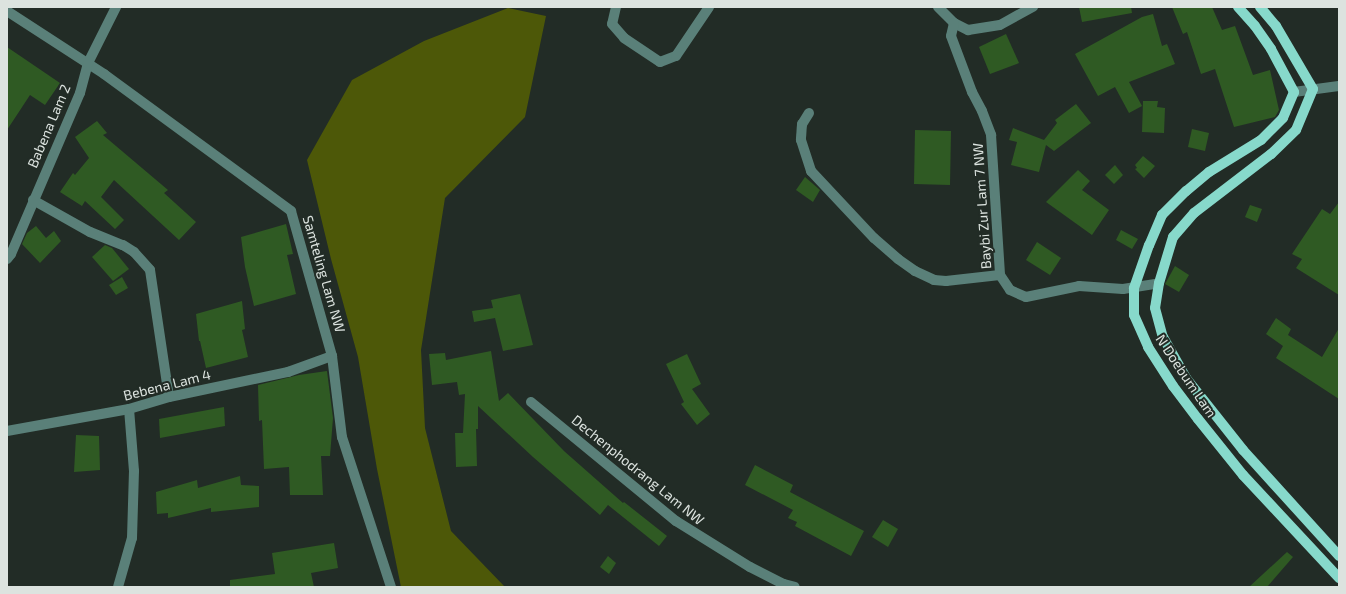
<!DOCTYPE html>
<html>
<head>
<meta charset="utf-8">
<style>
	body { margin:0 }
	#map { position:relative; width:1346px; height:594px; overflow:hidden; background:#222c26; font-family:"Exo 2",sans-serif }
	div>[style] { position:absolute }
	.green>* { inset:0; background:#4d5808 }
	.building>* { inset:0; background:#2f5a23 }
	.minor>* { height:10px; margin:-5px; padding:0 5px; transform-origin:5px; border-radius:5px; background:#5a8079 }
	.major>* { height:10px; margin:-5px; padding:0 5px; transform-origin:5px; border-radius:5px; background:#87d9cb }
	span { translate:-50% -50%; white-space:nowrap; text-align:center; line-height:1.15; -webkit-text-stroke:4px #222c26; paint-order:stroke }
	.street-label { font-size:14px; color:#dce3df }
	.frame { position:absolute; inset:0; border:8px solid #dce3df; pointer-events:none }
</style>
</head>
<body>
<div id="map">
	<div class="green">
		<i style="clip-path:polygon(508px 8px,546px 16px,525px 117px,445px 198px,421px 350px,425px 428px,451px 531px,505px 587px,401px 587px,377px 469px,358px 357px,331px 259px,307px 160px,352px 80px,424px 41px)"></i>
	</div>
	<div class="building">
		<i style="clip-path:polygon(1079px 7px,1131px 7px,1132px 13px,1082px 22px)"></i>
		<i style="clip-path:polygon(1172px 7px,1212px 7px,1222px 30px,1235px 26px,1253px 75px,1270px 70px,1279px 110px,1275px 117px,1234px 127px,1215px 69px,1201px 74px,1187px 32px,1183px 34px)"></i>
		<i style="clip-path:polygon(1153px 14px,1162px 46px,1167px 44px,1175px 64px,1129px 82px,1142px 106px,1129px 113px,1115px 87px,1098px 96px,1075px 54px,1142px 17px)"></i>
		<i style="clip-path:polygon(1006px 34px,1019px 63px,990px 74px,979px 47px)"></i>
		<i style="clip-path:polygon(7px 47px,60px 83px,45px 105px,30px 95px,7px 130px)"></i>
		<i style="clip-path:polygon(1143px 101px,1158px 101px,1157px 107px,1165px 108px,1164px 133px,1142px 132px)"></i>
		<i style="clip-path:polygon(1076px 104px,1091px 123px,1054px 151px,1046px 145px,1039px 172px,1011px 165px,1017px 142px,1009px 140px,1013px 128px,1044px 140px,1057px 123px,1055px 120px)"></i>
		<i style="clip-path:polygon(97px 121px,107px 133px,103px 135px,168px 190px,164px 193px,196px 222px,179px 240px,114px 180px,101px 197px,124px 220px,115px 229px,85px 201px,82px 206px,60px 192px,73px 173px,75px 175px,89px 158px,75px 137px)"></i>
		<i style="clip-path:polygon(1192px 129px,1209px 133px,1205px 151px,1188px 147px)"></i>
		<i style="clip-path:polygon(915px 130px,951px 131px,950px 185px,914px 184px)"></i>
		<i style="clip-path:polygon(1143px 156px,1155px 166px,1144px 178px,1135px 169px,1137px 168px,1135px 165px)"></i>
		<i style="clip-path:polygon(1115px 165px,1123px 175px,1114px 184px,1105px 175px)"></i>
		<i style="clip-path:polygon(1078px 170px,1090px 181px,1082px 190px,1109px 210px,1092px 235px,1046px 202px)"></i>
		<i style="clip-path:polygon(805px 177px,820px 190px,813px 202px,796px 190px)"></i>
		<i style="clip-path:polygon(1339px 202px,1339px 295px,1296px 268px,1302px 259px,1292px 254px,1322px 209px,1330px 214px)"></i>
		<i style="clip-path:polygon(1250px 205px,1262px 209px,1257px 222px,1245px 217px)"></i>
		<i style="clip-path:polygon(286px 224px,293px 254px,287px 255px,296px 294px,254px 306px,245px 267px,241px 237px)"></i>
		<i style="clip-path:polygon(36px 226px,46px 238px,54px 231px,61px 241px,40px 263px,22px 244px,27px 233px)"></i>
		<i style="clip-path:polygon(1121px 230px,1138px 239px,1132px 249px,1116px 240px)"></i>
		<i style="clip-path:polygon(1037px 242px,1061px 258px,1050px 275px,1026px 260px)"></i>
		<i style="clip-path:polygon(105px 245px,112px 248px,129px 269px,113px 281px,92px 257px)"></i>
		<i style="clip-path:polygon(1175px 266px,1189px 275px,1179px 292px,1165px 284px)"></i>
		<i style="clip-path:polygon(122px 277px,128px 288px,116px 295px,109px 285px)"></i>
		<i style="clip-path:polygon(520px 294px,533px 345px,503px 351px,495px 318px,474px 322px,472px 311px,493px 308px,491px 300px)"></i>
		<i style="clip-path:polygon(242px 301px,245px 329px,242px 330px,248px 357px,206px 368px,200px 341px,199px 341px,196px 314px)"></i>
		<i style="clip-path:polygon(1276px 318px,1291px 329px,1288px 335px,1322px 357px,1339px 328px,1339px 399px,1276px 358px,1283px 346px,1266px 334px)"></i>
		<i style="clip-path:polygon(491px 351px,499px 401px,508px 393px,564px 451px,623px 503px,624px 502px,667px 536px,659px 546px,608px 505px,600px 515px,533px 457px,478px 406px,478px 429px,476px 429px,477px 466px,456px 467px,455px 433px,463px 433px,465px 394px,459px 395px,457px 382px,432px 385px,429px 354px,445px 353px,446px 360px)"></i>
		<i style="clip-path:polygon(687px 354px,701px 384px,692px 389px,710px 414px,697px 425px,681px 404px,684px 402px,666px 364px)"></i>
		<i style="clip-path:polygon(327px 371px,333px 418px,330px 456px,321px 456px,323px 495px,290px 495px,289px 467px,264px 469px,262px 420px,259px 421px,258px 385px,299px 375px)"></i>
		<i style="clip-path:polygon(224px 407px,225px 426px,160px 438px,159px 419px)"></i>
		<i style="clip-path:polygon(76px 435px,99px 436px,100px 470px,74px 472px)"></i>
		<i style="clip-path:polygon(755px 465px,793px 485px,790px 492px,864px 531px,851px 556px,795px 526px,797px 522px,788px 518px,793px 510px,745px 485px)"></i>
		<i style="clip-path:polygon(240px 476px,241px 485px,259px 486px,259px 507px,211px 512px,211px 508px,168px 518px,168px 513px,157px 514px,156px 492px,197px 480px,198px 488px)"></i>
		<i style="clip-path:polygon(883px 520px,898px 529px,888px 547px,872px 537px)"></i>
		<i style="clip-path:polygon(334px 543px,338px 568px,311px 573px,314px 587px,230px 587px,230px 580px,275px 574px,272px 553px)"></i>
		<i style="clip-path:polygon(1287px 552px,1293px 557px,1267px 587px,1249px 587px)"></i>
		<i style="clip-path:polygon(608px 556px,616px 563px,609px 574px,600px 567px)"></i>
	</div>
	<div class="minor">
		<i style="left:616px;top:7px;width:17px;rotate:103deg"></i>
		<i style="left:612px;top:24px;width:18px;rotate:49deg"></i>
		<i style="left:624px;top:38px;width:43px;rotate:33.7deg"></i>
		<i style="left:660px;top:62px;width:17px;rotate:-21deg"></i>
		<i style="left:676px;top:56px;width:59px;rotate:-56deg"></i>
		<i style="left:938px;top:7px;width:23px;rotate:45deg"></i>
		<i style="left:954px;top:23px;width:16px;rotate:27deg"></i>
		<i style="left:968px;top:30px;width:32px;rotate:-9deg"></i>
		<i style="left:1000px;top:25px;width:38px;rotate:-29deg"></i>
		<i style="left:7px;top:11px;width:116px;rotate:33deg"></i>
		<i style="left:104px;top:74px;width:232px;rotate:36.2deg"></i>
		<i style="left:291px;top:211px;width:151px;rotate:74.2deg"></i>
		<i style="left:332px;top:356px;width:82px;rotate:83deg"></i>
		<i style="left:342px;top:437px;width:158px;rotate:71.9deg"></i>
		<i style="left:954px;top:23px;width:13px;rotate:103deg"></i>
		<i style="left:951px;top:36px;width:60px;rotate:69.4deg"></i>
		<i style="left:972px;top:92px;width:21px;rotate:62deg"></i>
		<i style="left:982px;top:111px;width:26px;rotate:69deg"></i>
		<i style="left:991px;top:135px;width:140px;rotate:86.3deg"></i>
		<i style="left:1000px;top:275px;width:18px;rotate:56deg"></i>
		<i style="left:1010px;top:290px;width:17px;rotate:24deg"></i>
		<i style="left:1026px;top:297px;width:54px;rotate:-11.7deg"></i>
		<i style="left:1079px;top:286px;width:44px;rotate:3.9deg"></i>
		<i style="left:1123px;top:289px;width:36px;rotate:-9deg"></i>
		<i style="left:1294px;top:92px;width:45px;rotate:-7.6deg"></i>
		<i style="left:809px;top:113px;width:13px;rotate:122deg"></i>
		<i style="left:802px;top:124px;width:16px;rotate:94deg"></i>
		<i style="left:801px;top:140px;width:33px;rotate:72deg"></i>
		<i style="left:811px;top:171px;width:92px;rotate:46.8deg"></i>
		<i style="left:874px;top:238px;width:32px;rotate:41deg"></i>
		<i style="left:898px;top:259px;width:21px;rotate:35deg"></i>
		<i style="left:915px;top:271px;width:21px;rotate:25deg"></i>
		<i style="left:934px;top:280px;width:12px;rotate:5deg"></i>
		<i style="left:946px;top:281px;width:54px;rotate:-6.3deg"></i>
		<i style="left:33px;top:200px;width:65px;rotate:29.3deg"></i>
		<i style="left:90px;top:232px;width:35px;rotate:22deg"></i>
		<i style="left:123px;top:245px;width:13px;rotate:32deg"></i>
		<i style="left:134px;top:252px;width:24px;rotate:48deg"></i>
		<i style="left:150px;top:270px;width:128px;rotate:81.5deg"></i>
		<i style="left:7px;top:259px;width:6px;rotate:-51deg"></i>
		<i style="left:11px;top:254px;width:175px;rotate:-66.8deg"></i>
		<i style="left:80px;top:93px;width:31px;rotate:-75deg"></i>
		<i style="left:88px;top:63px;width:63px;rotate:-63.4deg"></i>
		<i style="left:531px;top:402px;width:188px;rotate:39.4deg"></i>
		<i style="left:676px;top:521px;width:87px;rotate:31.9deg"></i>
		<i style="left:750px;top:567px;width:38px;rotate:27deg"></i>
		<i style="left:784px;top:584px;width:11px;rotate:15deg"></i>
		<i style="left:7px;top:431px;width:124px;rotate:-10.2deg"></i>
		<i style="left:129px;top:409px;width:42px;rotate:-16.7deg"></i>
		<i style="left:169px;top:397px;width:122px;rotate:-11.9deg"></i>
		<i style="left:288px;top:372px;width:47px;rotate:-20deg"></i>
		<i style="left:118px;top:587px;width:51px;rotate:-74.1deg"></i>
		<i style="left:132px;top:538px;width:67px;rotate:-88.3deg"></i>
		<i style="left:134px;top:471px;width:62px;rotate:-94.6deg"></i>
	</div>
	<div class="major">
		<i style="left:1238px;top:7px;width:25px;rotate:48deg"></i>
		<i style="left:1255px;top:26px;width:28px;rotate:55deg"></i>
		<i style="left:1271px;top:49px;width:49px;rotate:61.9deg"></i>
		<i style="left:1294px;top:92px;width:28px;rotate:113deg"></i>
		<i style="left:1283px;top:118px;width:31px;rotate:135deg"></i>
		<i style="left:1261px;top:140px;width:61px;rotate:148.4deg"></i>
		<i style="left:1209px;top:172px;width:30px;rotate:140deg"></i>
		<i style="left:1186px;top:191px;width:34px;rotate:135deg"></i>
		<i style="left:1162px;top:215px;width:33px;rotate:113deg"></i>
		<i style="left:1149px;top:245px;width:46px;rotate:109.2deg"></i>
		<i style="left:1134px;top:288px;width:27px;rotate:90deg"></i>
		<i style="left:1134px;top:315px;width:35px;rotate:66deg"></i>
		<i style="left:1148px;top:347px;width:46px;rotate:57.3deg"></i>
		<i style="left:1173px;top:386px;width:41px;rotate:52.9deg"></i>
		<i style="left:1198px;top:419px;width:72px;rotate:51.2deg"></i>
		<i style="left:1243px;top:475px;width:141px;rotate:47deg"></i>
		<i style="left:1260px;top:7px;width:25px;rotate:50deg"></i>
		<i style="left:1276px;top:26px;width:73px;rotate:59.6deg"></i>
		<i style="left:1313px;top:89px;width:44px;rotate:112.5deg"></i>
		<i style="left:1296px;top:130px;width:35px;rotate:136deg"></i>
		<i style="left:1271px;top:154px;width:97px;rotate:142.5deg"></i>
		<i style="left:1194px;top:213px;width:32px;rotate:131deg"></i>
		<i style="left:1173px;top:237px;width:48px;rotate:106.9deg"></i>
		<i style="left:1159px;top:283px;width:25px;rotate:99deg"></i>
		<i style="left:1155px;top:308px;width:30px;rotate:75deg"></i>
		<i style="left:1163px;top:337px;width:47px;rotate:60.7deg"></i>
		<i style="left:1186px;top:378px;width:92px;rotate:51.6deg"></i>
		<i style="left:1243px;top:450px;width:143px;rotate:47.8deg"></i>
	</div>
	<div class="street-label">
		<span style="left:49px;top:126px;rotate:-67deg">Babena Lam 2</span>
		<span style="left:982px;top:206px;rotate:-94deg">Baybi Zur Lam 7 NW</span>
		<span style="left:324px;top:274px;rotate:74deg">Samteling Lam NW</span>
		<span style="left:1186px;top:376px;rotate:56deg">N Doebum Lam</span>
		<span style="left:167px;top:385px;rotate:-14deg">Bebena Lam 4</span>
		<span style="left:638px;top:470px;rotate:39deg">Dechenphodrang Lam NW</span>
	</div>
	<div class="frame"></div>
</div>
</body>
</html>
